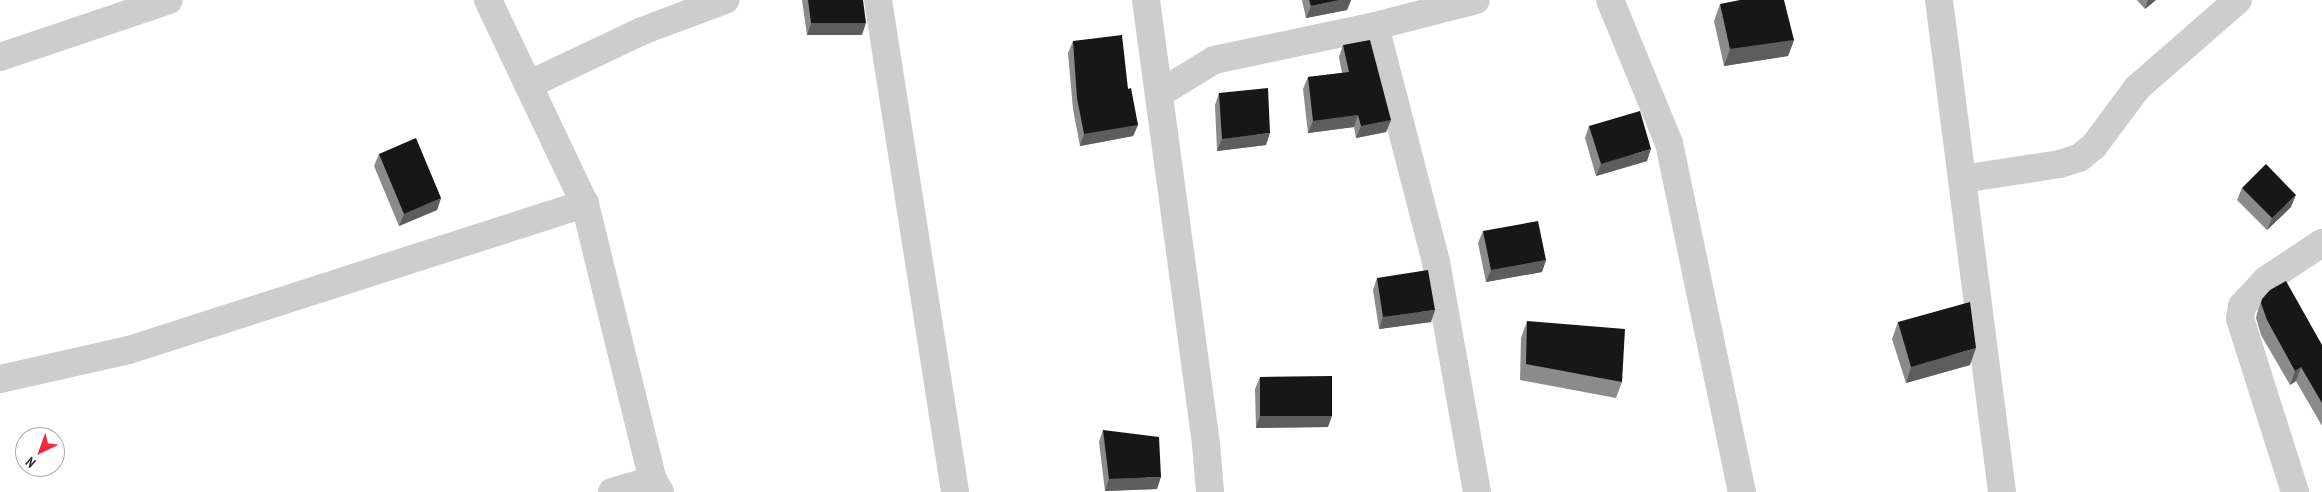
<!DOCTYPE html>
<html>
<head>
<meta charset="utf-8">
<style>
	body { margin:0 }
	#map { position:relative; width:2322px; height:492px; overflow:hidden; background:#fff; font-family:"PT Sans Narrow",sans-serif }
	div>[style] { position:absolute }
	.street>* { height:28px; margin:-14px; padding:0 14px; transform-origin:14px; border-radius:14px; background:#cdcdcd }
	.wall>* { inset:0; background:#8b8b8b }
	.shaded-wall>* { inset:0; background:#5d5d5d }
	.building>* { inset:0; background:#171717 }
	span { translate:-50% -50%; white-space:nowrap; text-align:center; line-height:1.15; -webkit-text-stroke:5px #fff; paint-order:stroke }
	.north { position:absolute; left:15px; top:427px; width:50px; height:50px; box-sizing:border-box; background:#fff; border:1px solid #acacac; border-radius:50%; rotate:222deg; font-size:14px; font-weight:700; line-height:20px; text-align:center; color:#303030 }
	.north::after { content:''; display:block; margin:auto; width:18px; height:22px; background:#f02942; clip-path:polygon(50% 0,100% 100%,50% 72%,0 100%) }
</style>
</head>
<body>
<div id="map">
	<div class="street">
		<i style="left:488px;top:0;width:226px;rotate:64.6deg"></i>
		<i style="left:585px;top:204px;width:284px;rotate:76.2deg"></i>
		<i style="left:653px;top:480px;width:14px;rotate:60deg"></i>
		<i style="left:878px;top:0;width:498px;rotate:81.1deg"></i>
		<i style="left:1146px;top:0;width:448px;rotate:82.3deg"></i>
		<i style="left:1206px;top:444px;width:48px;rotate:85.2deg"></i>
		<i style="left:1610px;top:0;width:155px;rotate:67.6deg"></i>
		<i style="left:1669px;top:143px;width:357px;rotate:78.2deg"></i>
		<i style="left:1939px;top:0;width:496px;rotate:82.7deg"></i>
		<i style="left:1375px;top:26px;width:244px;rotate:75.5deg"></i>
		<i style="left:1436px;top:262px;width:234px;rotate:79.9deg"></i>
		<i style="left:0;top:57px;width:178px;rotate:-18.6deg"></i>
		<i style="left:528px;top:85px;width:126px;rotate:-25.3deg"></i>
		<i style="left:642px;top:31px;width:89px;rotate:-20.5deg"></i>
		<i style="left:1160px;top:93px;width:63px;rotate:-31.4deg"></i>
		<i style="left:1214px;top:60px;width:165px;rotate:-11.9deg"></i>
		<i style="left:1375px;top:26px;width:104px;rotate:-14.4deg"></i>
		<i style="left:1962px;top:179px;width:99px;rotate:-8.7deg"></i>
		<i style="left:2060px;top:164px;width:20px;rotate:-18deg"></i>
		<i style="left:2079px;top:158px;width:19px;rotate:-39deg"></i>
		<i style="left:2094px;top:146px;width:72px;rotate:-53.4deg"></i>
		<i style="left:2137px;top:88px;width:134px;rotate:-41.1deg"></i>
		<i style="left:0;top:379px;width:132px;rotate:-12.7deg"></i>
		<i style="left:129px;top:350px;width:479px;rotate:-17.8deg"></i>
		<i style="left:612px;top:492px;width:43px;rotate:-16.3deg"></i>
		<i style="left:2295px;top:492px;width:182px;rotate:-107.6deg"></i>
		<i style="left:2240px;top:319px;width:13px;rotate:-81deg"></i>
		<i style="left:2242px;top:306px;width:35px;rotate:-47deg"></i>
		<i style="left:2266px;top:280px;width:67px;rotate:-33.5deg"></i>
	</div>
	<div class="wall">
		<i style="clip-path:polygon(802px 0,863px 0,862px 35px,807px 35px)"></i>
		<i style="clip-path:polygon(1302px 0,1351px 0,1347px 10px,1306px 18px)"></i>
		<i style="clip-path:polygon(2137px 0,2156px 0,2145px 9px)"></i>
		<i style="clip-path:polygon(1720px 4px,1794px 40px,1788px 56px,1724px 66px,1714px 21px)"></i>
		<i style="clip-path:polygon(1073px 41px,1128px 89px,1138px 125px,1133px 136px,1080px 146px,1073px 109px,1068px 53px)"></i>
		<i style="clip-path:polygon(1343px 45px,1391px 120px,1386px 132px,1356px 138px,1354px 127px,1308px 133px,1303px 89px,1308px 77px,1342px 73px,1339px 57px)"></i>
		<i style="clip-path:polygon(1219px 93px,1266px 145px,1217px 151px,1215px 105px)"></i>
		<i style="clip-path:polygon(1589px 126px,1647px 161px,1596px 176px,1585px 138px)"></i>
		<i style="clip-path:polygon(379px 154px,441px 198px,437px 210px,399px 226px,374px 166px)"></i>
		<i style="clip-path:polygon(2242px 188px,2291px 207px,2267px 230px,2237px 200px)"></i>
		<i style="clip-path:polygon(1483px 231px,1546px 260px,1542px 272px,1486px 282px,1478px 243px)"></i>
		<i style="clip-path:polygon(1377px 278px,1431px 322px,1379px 329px,1373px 290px)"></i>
		<i style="clip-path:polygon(2262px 299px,2322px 345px,2322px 426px,2296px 381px,2290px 385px,2261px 335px,2256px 318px,2257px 313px)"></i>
		<i style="clip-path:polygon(1527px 321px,1622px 382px,1616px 398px,1520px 380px,1521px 338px)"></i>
		<i style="clip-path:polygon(1898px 322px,1970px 365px,1906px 383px,1892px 339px)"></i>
		<i style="clip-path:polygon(1260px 377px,1328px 427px,1256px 428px,1255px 389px)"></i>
		<i style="clip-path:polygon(1103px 430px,1157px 489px,1105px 491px,1099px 442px)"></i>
	</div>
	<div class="shaded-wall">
		<i style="clip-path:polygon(1339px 0,1351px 0,1347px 10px,1306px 18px,1311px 6px)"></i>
		<i style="clip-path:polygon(2148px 0,2156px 0,2145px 9px)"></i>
		<i style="clip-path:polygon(811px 23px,866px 23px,862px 35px,807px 35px)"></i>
		<i style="clip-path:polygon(1794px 40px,1788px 56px,1724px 66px,1730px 49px)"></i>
		<i style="clip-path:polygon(1358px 115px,1354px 127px,1308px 133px,1313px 121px)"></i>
		<i style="clip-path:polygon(1391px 120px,1386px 132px,1356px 138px,1361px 126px)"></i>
		<i style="clip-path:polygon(1138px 125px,1133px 136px,1080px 146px,1084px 134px)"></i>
		<i style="clip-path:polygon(1270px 133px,1266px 145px,1217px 151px,1222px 139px)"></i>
		<i style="clip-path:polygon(1651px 149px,1647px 161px,1596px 176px,1601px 164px)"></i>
		<i style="clip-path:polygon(2296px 195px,2291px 207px,2267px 230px,2272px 218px)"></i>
		<i style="clip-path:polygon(441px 198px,437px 210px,399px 226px,404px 214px)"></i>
		<i style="clip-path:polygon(1546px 260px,1542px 272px,1486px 282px,1491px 270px)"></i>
		<i style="clip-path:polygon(1435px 310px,1431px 322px,1379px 329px,1383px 317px)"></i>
		<i style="clip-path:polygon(1976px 348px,1970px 365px,1906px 383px,1911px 367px)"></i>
		<i style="clip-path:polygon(2301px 367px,2296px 381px,2290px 385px,2295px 371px)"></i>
		<i style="clip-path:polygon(1260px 416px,1332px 416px,1328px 427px,1256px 428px)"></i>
		<i style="clip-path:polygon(1161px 477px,1157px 489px,1105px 491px,1109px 479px)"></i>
	</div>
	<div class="building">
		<i style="clip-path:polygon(808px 0,863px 0,866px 23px,811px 23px)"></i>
		<i style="clip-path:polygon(1309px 0,1339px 0,1311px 6px)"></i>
		<i style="clip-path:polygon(1740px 0,1784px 0,1794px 40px,1730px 49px,1720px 4px)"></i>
		<i style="clip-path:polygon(1122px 35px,1128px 89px,1131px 88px,1138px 125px,1084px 134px,1077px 98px,1073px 41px)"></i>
		<i style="clip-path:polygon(1370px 40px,1391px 120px,1361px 126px,1358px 115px,1313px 121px,1308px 77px,1349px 72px,1343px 45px)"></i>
		<i style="clip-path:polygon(1268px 88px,1270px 133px,1222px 139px,1219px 93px)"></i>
		<i style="clip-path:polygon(1640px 111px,1651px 149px,1601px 164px,1589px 126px)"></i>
		<i style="clip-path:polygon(416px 138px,441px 198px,404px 214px,379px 154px)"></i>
		<i style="clip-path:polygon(2266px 164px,2296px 195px,2272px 218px,2242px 188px)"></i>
		<i style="clip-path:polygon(1538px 221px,1546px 260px,1491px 270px,1483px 231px)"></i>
		<i style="clip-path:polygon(1428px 270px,1435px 310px,1383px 317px,1377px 278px)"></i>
		<i style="clip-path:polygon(2286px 281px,2322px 345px,2322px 403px,2301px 367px,2295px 371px,2267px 320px,2261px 303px,2262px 299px,2270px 290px)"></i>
		<i style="clip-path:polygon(1970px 302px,1976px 348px,1911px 367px,1898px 322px)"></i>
		<i style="clip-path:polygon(1527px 321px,1625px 329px,1622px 382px,1526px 364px)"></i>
		<i style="clip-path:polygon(1332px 376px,1332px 416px,1260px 416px,1260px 377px)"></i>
		<i style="clip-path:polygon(1103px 430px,1159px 437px,1161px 477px,1109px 479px)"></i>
	</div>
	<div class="north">N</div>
</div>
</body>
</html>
